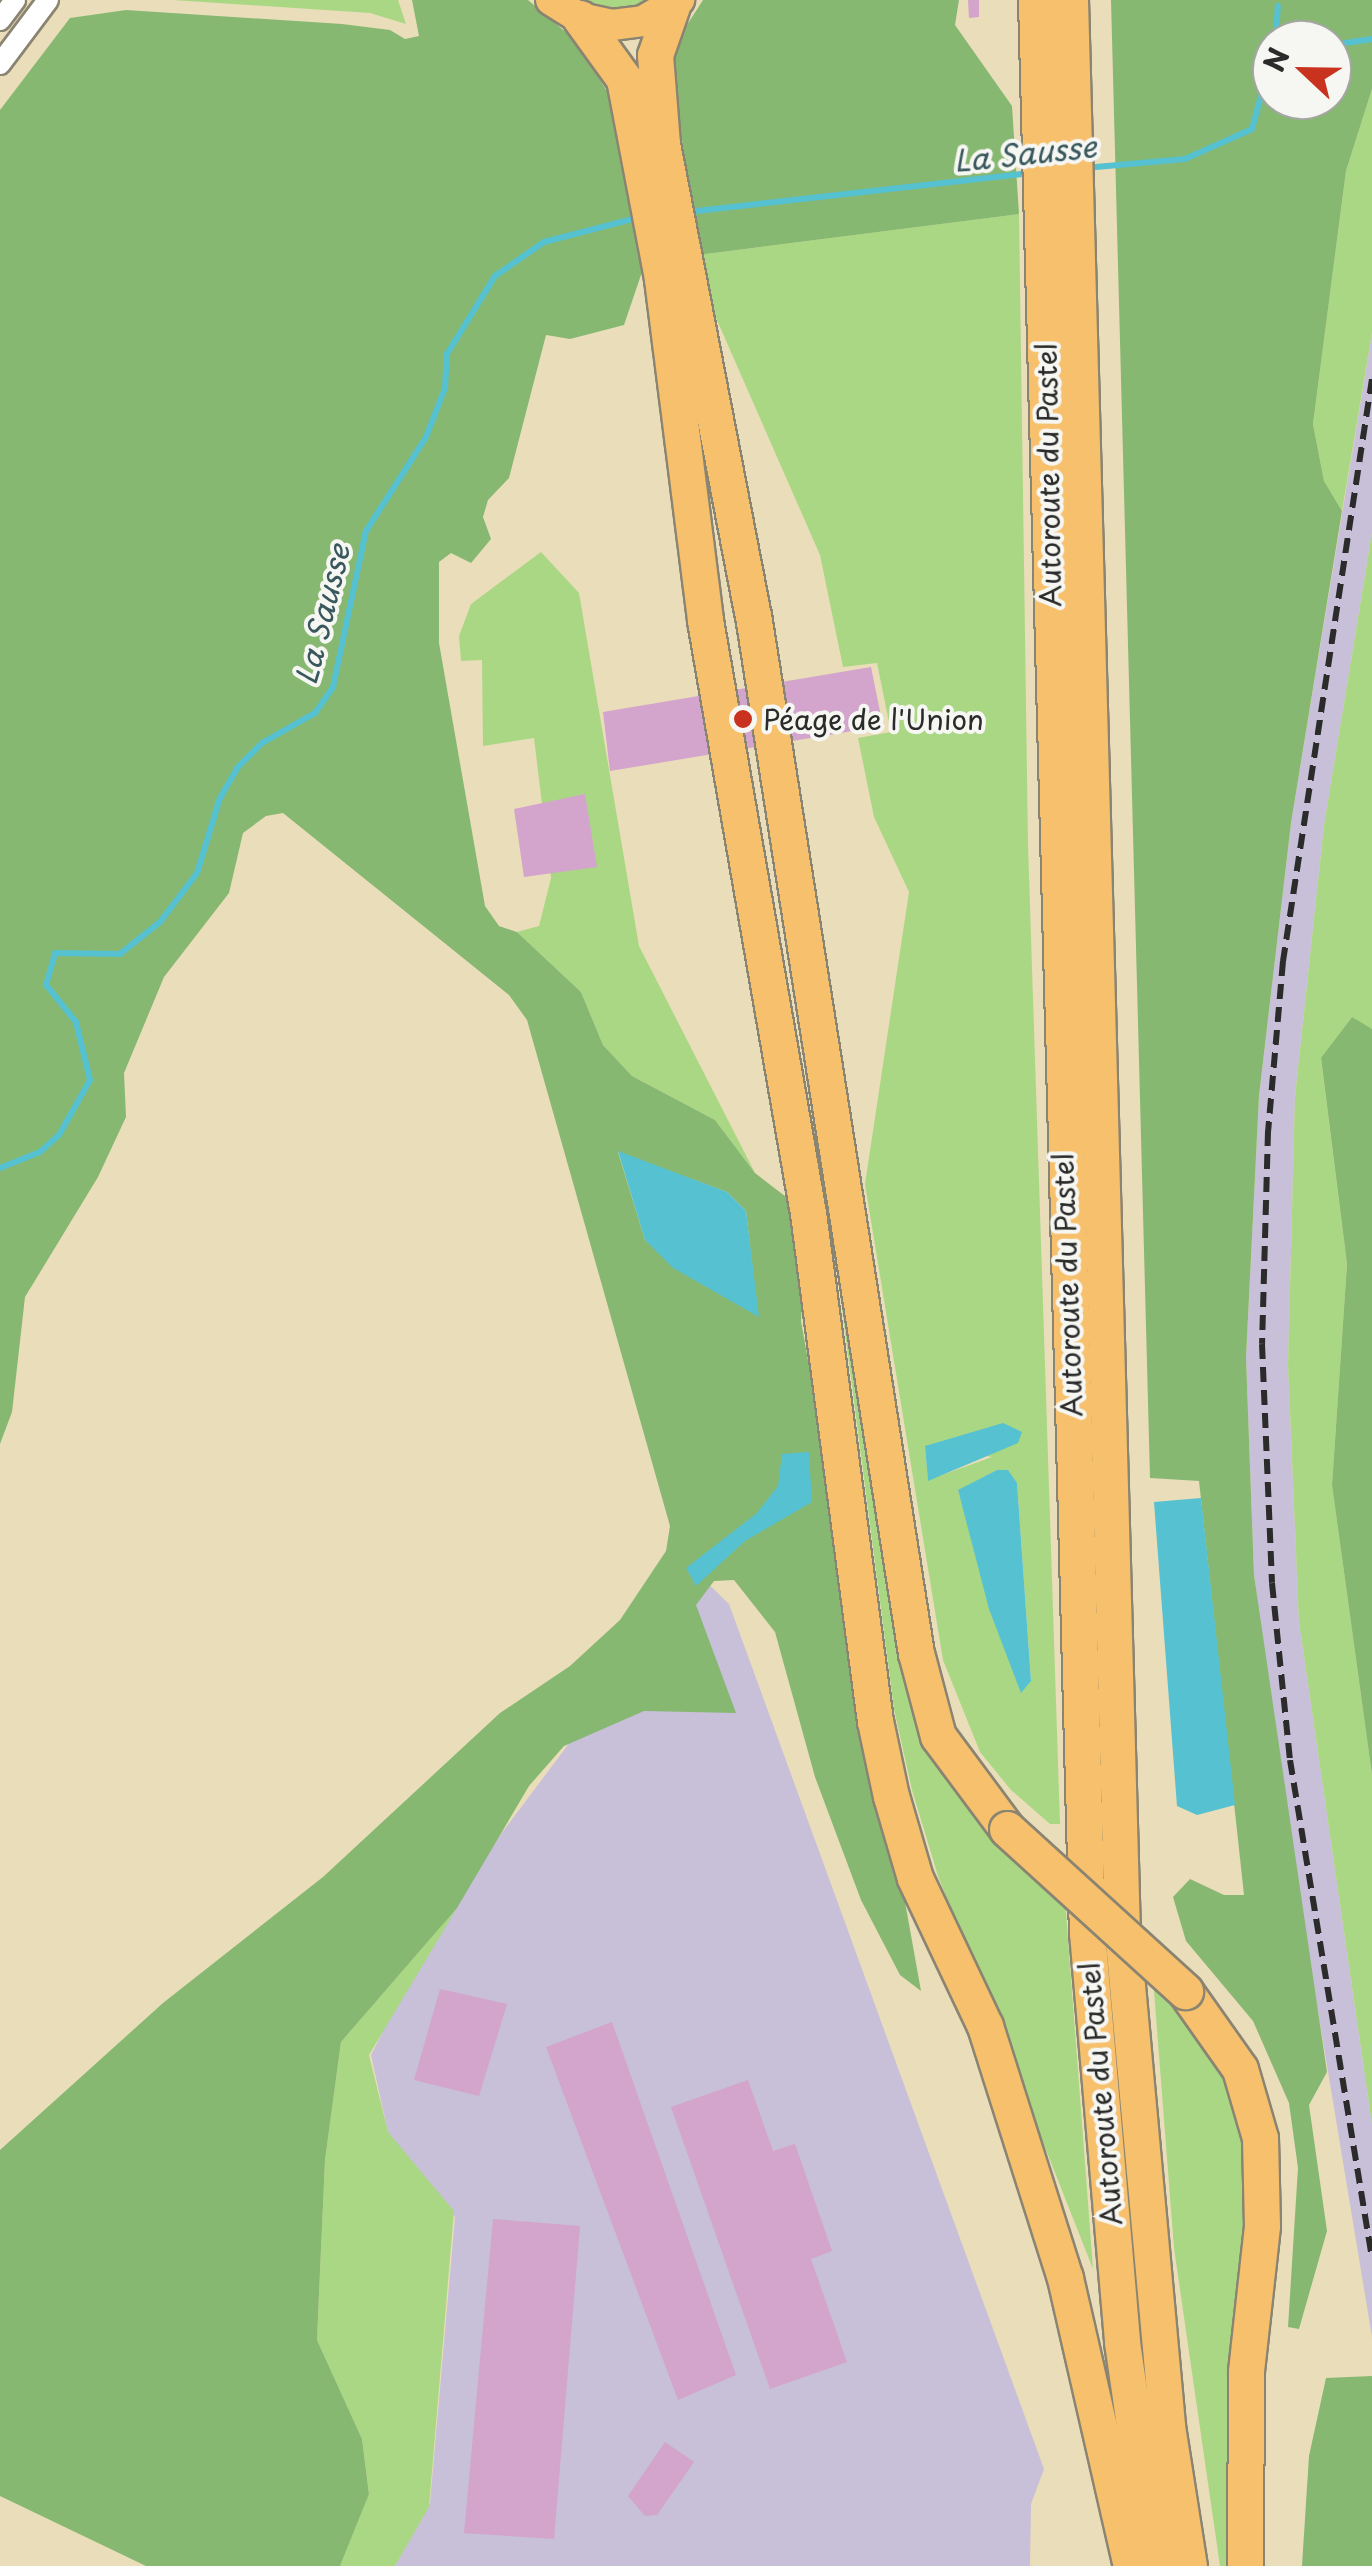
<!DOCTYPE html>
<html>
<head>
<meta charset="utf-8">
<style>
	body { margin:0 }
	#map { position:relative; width:1372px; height:2566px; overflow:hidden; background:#eaddba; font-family:"Playpen Sans",sans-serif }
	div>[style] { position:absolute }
	.industrial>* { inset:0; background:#c8bfd8 }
	.green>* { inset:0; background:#aad784 }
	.forest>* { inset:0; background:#87b872 }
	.water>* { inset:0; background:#56c1d1 }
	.stream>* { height:6px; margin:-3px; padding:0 3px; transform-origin:3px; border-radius:3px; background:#56c1d1 }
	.building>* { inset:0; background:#d3a4cc }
	.roads { filter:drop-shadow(2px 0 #8a8472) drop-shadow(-2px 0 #8a8472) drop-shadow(0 2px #8a8472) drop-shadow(0 -2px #8a8472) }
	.street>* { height:20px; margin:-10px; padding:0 10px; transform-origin:10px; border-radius:10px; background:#fff }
	.primary>* { height:30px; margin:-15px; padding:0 15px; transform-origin:15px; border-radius:15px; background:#f7c06c }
	.highway>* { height:35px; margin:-17.5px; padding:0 17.5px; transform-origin:17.5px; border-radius:17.5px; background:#f7c06c }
	.rail>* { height:6px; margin-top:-3px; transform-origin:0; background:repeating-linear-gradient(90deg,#2b2b2b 0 15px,transparent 0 23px) }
	.bridges { filter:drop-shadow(2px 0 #8a8472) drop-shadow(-2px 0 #8a8472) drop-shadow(0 2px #8a8472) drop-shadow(0 -2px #8a8472) }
	.highway-bridge>* { height:35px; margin:-17.5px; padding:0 17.5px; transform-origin:17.5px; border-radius:17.5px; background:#f7c06c }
	.dots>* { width:28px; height:28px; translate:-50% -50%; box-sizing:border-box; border:5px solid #f6f6f2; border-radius:50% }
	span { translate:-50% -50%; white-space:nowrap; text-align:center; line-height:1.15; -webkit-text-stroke:8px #f6f6f2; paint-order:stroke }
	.street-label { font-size:28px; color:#2b2b2b }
	.poi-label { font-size:28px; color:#2b2b2b }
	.left { translate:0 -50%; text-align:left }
	.water-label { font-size:30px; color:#38585d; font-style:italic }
	.north { position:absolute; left:1252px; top:20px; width:100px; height:100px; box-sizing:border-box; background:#f6f6f2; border:2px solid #a5a5a2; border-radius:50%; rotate:292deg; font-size:28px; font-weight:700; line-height:40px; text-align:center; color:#2b2b2b }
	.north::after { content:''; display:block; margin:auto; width:35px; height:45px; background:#c8321e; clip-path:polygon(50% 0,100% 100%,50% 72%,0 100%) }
</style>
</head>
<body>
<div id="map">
	<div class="industrial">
		<i style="clip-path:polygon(1372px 333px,1372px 533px,1324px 826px,1295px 1097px,1288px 1365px,1299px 1621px,1372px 2124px,1372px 2337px,1284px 1806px,1254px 1575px,1246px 1358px,1259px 1097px,1291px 823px)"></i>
		<i style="clip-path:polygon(697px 1573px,729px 1604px,1044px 2469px,1031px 2504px,1030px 2566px,395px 2566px,430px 2503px,455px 2217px,389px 2137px,371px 2055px,414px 1970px,492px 1846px)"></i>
	</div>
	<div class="green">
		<i style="clip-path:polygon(173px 0,398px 0,406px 24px,370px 13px)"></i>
		<i style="clip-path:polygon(579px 0,656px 0,623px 10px)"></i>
		<i style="clip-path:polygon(1372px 89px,1372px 333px,1342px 511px,1324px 481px,1313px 424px,1346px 171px)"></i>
		<i style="clip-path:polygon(evenodd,1019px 214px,1028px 845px,1060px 1824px,1050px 1824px,1011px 1790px,980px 1752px,943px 1660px,865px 1184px,909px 892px,874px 817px,858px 738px,891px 732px,877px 663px,843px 667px,820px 555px,702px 286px,698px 255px,1019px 214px,925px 1446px,992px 1457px,928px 1480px,925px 1446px,1019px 214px,997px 1470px,1017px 1483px,1031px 1680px,1021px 1692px,958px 1491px,997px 1470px)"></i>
		<i style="clip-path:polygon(1372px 533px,1372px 1029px,1351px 1018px,1321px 1059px,1347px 1264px,1332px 1485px,1372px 1775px,1372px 2124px,1299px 1621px,1288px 1365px,1295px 1097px,1324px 826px)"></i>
		<i style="clip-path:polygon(541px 552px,579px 593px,639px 946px,755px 1173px,715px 1120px,632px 1076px,603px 1045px,581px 992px,517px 932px,539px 926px,551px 878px,534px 738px,483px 746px,482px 660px,461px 661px,459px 636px,471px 604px)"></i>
		<i style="clip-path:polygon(825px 1178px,964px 1796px,976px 1819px,1065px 1899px,1093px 2269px,938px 1876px,912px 1790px,894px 1709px)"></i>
		<i style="clip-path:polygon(457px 1908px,369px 2055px,388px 2132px,454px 2211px,429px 2507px,395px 2566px,340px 2566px,369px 2493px,362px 2439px,317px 2340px,325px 2160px,341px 2042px)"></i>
		<i style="clip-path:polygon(1153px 1978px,1217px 2045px,1250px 2134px,1234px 2566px,1220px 2566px,1174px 2248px)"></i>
	</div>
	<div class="forest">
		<i style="clip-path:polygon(evenodd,412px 0,528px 0,575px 40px,612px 99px,642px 272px,624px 325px,570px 339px,546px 335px,509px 478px,488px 500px,483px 517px,491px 539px,471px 563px,451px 553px,439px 562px,439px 643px,485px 906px,499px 926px,517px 932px,581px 992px,603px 1045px,632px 1076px,715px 1120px,755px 1173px,807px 1213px,801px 1321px,921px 1991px,900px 1975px,861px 1900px,815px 1777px,775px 1632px,734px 1580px,714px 1581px,696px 1605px,736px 1713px,644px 1711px,564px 1746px,529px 1786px,457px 1908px,341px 2042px,325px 2160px,317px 2340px,362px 2439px,369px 2494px,340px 2566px,146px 2566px,0 2496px,0 2150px,163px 2003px,323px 1877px,500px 1713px,570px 1666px,620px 1620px,666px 1551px,670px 1526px,527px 1020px,509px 995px,283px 813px,266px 816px,243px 833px,229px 893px,164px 977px,124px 1073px,126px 1117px,98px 1177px,25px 1297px,12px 1412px,0 1444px,0 110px,70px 18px,126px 10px,342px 24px,390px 30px,405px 39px,419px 36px,412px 0,618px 1152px,727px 1192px,746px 1211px,758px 1316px,645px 1240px,618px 1152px)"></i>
		<i style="clip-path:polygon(703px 0,959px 0,955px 25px,1012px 106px,1019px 214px,698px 255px,672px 68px,685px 28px)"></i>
		<i style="clip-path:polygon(evenodd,1111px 0,1372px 0,1372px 89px,1346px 171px,1313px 424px,1324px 481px,1342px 511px,1291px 823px,1259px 1096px,1246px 1358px,1254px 1575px,1327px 2072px,1309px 2105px,1327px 2231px,1299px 2329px,1288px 2327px,1298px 2168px,1289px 2103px,1253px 2021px,1186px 1941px,1173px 1897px,1190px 1879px,1224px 1895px,1244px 1895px,1199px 1481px,1150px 1478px,1111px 0,1272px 40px,1332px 40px,1332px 100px,1272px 100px,1272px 40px)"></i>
		<i style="clip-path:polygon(1352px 1017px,1372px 1029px,1372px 1775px,1332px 1485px,1347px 1264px,1321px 1058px)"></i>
		<i style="clip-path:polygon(1372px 2376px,1372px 2566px,1302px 2566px,1309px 2456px,1326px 2378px)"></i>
	</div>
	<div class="water">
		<i style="clip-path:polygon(618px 1151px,727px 1192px,746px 1211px,759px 1317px,673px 1268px,645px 1240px)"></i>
		<i style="clip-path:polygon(1003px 1423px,1022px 1432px,1018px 1443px,928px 1481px,925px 1446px)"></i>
		<i style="clip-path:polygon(809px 1452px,812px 1502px,745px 1541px,696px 1586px,686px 1568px,757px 1513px,778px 1486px,782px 1454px)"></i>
		<i style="clip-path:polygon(997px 1470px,1008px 1470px,1017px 1483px,1031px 1681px,1021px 1693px,989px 1609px,958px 1490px)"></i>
		<i style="clip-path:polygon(1201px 1498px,1235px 1805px,1197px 1815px,1177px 1806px,1154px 1502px)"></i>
	</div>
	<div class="stream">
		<i style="left:1276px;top:40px;width:34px;rotate:-87deg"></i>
		<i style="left:1332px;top:45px;width:40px;rotate:-8.5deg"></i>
		<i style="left:1085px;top:168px;width:100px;rotate:-5.1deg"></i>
		<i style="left:1185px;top:159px;width:73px;rotate:-24.1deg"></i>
		<i style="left:1252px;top:129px;width:76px;rotate:-74.7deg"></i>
		<i style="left:688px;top:212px;width:342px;rotate:-6.5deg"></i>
		<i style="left:0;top:1168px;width:43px;rotate:-21.8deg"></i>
		<i style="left:40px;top:1152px;width:25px;rotate:-42deg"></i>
		<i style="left:59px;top:1135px;width:63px;rotate:-60.6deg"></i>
		<i style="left:90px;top:1080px;width:60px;rotate:-103.6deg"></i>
		<i style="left:76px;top:1022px;width:48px;rotate:-129deg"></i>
		<i style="left:46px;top:985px;width:33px;rotate:-74deg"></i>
		<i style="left:55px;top:953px;width:65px;rotate:0.9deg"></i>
		<i style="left:120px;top:954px;width:51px;rotate:-38.7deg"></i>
		<i style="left:160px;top:922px;width:61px;rotate:-52.9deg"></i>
		<i style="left:197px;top:873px;width:78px;rotate:-73deg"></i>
		<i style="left:220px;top:798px;width:34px;rotate:-60deg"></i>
		<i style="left:237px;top:768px;width:35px;rotate:-45deg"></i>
		<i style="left:262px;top:743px;width:61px;rotate:-29.5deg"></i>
		<i style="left:315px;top:713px;width:32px;rotate:-55deg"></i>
		<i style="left:333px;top:687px;width:159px;rotate:-78.1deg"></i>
		<i style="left:366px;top:531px;width:112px;rotate:-57.4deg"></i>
		<i style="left:426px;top:437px;width:53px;rotate:-68.8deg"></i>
		<i style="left:445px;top:388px;width:34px;rotate:-87deg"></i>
		<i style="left:447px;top:354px;width:92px;rotate:-58.4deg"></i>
		<i style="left:495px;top:276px;width:60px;rotate:-34.8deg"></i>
		<i style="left:544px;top:242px;width:100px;rotate:-14.5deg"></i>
	</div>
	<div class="building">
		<i style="clip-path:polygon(968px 0,979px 0,979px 17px,969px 18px)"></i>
		<i style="clip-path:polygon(871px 667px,883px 726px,610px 771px,603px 712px)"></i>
		<i style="clip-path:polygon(585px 794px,597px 867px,524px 877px,514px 809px)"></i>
		<i style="clip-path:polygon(440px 1989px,507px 2004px,479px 2096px,414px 2080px)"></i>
		<i style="clip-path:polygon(612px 2022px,736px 2375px,678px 2400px,546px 2047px)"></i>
		<i style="clip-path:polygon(748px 2080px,773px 2151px,795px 2144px,832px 2251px,811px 2259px,847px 2362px,770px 2389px,671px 2107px)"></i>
		<i style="clip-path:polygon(493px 2219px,580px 2226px,554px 2539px,464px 2533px)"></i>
		<i style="clip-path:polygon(665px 2442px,694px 2462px,657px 2515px,645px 2516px,628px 2496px)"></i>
	</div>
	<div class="roads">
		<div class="street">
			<i style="left:0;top:20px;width:25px;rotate:-53deg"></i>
			<i style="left:0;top:64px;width:80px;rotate:-53.1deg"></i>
		</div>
		<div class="primary">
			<i style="left:551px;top:0;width:34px;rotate:32deg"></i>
			<i style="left:580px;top:18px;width:33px;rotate:12deg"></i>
			<i style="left:612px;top:25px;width:31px;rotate:-7deg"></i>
			<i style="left:643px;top:21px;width:42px;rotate:-30.3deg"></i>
		</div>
		<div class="highway">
			<i style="left:1036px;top:0;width:1933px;rotate:88.49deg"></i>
			<i style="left:1087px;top:1932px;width:411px;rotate:85.1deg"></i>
			<i style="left:1122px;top:2342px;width:225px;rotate:81.8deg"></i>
			<i style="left:1070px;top:0;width:1931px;rotate:88.46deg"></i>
			<i style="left:1122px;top:1930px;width:498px;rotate:84.8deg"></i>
			<i style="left:1167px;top:2426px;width:142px;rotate:81.1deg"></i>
			<i style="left:672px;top:6px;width:52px;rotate:109.1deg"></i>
			<i style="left:655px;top:55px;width:89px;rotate:85.5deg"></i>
			<i style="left:662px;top:144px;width:480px;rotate:79.1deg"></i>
			<i style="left:753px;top:615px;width:1051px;rotate:81.08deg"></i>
			<i style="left:916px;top:1653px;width:86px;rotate:75.2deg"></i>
			<i style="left:938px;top:1736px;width:116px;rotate:53.4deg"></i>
			<i style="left:580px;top:18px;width:75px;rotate:54.2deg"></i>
			<i style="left:624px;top:79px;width:204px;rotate:79.2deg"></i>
			<i style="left:662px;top:279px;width:344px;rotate:82.8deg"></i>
			<i style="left:705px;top:620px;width:602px;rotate:80.15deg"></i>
			<i style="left:808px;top:1213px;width:512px;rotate:82.49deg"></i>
			<i style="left:875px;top:1721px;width:77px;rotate:78deg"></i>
			<i style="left:891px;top:1796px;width:85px;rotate:73.7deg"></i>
			<i style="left:915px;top:1878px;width:164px;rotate:64.7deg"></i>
			<i style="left:985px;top:2026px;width:264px;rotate:72.4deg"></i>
			<i style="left:1065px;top:2278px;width:295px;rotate:77.1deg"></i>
			<i style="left:1185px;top:1991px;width:95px;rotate:54.8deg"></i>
			<i style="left:1240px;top:2069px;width:72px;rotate:73.8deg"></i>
			<i style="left:1260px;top:2138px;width:88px;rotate:88.7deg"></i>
			<i style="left:1262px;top:2226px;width:147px;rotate:96.3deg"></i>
			<i style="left:1246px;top:2372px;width:194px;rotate:90.3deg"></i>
		</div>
	</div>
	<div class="rail">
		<i style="left:1372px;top:379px;width:589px;rotate:98.69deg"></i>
		<i style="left:1283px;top:961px;width:171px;rotate:95deg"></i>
		<i style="left:1268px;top:1131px;width:213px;rotate:91.6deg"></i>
		<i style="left:1262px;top:1344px;width:239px;rotate:87.6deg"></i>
		<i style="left:1272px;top:1583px;width:178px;rotate:84.2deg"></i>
		<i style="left:1290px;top:1760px;width:505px;rotate:80.65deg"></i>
	</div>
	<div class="bridges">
		<div class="highway-bridge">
			<i style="left:1007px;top:1829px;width:241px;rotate:42.3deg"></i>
		</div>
	</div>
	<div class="dots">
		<i style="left:743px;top:719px;background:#c8321e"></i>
	</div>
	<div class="street-label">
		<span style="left:1048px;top:475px;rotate:-91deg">Autoroute du Pastel</span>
		<span style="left:1067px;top:1285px;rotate:-92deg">Autoroute du Pastel</span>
		<span style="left:1100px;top:2094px;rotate:-95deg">Autoroute du Pastel</span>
	</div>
	<div class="poi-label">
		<span class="left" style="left:763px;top:719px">Péage de l'Union</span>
	</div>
	<div class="water-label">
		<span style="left:1025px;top:153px;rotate:-6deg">La Sausse</span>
		<span style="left:322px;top:614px;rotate:-76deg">La Sausse</span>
	</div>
	<div class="north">N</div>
</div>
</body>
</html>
